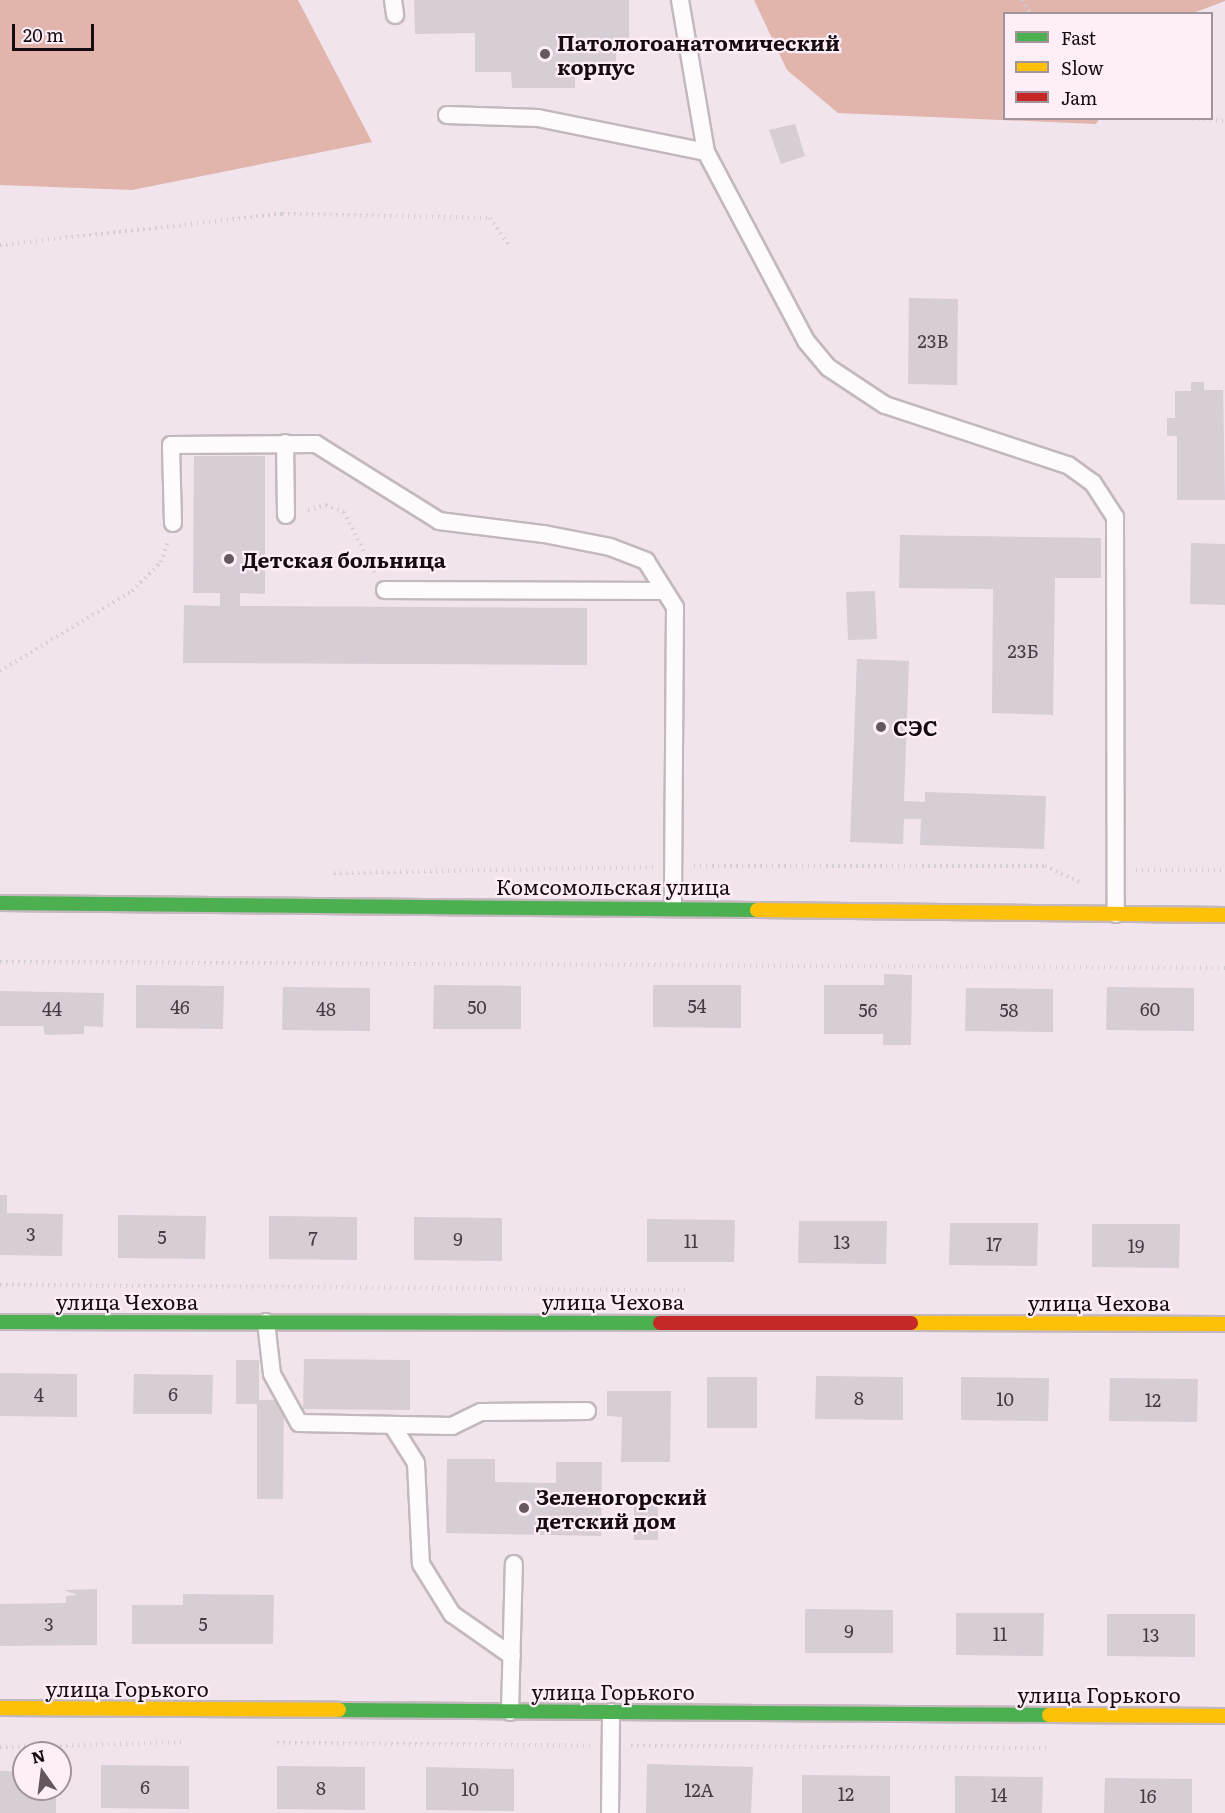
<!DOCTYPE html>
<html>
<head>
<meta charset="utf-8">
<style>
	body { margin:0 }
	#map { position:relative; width:1225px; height:1813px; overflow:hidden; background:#f2e4ec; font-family:Literata,serif }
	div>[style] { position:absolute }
	.forest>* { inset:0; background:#e1b4ac }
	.building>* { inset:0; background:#d6cdd5 }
	.path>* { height:4px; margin-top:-2px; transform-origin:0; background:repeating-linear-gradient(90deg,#d3cfd2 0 1.5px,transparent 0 6px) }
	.roads { filter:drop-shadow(2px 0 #c3b8be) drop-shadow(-2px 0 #c3b8be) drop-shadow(0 2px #c3b8be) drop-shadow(0 -2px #c3b8be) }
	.lane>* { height:16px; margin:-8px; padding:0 8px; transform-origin:8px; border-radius:8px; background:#fdfbfc }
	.fast>* { height:14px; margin:-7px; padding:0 7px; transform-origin:7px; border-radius:7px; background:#4caf50 }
	.slow>* { height:14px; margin:-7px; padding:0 7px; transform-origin:7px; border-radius:7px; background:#ffc107 }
	.jam>* { height:14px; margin:-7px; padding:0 7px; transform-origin:7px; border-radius:7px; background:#c62828 }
	.dots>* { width:16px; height:16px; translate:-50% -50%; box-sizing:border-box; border:3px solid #feeef8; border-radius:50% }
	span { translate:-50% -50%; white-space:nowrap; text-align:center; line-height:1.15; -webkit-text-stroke:4.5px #feeef8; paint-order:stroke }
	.number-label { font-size:18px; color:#463d44 }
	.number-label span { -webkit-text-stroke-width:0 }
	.poi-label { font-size:21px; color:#150c12; font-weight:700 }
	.left { translate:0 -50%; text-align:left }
	.street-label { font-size:21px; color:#150c12 }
	.legend { position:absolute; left:1003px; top:12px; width:210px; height:108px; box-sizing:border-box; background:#feeef8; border:2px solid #a1949c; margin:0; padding:8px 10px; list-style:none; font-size:18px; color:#150c12 }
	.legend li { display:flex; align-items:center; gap:12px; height:30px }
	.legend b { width:30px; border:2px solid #a1949c }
	.north { position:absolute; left:12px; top:1741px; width:60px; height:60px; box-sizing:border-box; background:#feeef8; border:2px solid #a1949c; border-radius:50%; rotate:346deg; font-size:16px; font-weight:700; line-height:24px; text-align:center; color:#150c12 }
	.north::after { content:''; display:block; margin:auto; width:21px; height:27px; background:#62585e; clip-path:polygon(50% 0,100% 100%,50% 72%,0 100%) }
	.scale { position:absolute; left:12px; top:24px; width:82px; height:27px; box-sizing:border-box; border:3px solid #150c12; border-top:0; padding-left:8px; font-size:18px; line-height:21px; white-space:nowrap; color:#150c12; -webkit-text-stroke:4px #feeef8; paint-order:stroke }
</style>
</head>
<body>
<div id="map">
	<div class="forest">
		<i style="clip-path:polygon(0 0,298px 0,372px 142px,132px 190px,0 185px)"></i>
		<i style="clip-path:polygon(754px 0,1225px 0,1225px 1px,1193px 13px,1004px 14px,1004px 118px,1099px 119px,1096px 124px,838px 113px,787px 70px)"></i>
	</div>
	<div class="building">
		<i style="clip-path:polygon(414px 0,629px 0,629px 38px,616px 38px,616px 71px,575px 71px,575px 88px,512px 88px,511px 72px,475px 72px,475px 33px,415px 34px)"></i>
		<i style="clip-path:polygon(795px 124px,805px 156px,781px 164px,769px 130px)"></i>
		<i style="clip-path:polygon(909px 298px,958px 299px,957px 385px,908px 384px)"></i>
		<i style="clip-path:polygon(1223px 381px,1225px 500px,1177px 500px,1177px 436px,1167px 436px,1167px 418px,1175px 418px,1175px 391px,1191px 391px,1191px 382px,1204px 382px,1204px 390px,1223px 390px)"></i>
		<i style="clip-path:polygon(194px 456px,265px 456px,265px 594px,240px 593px,240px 606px,587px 608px,587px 665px,183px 663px,184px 605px,220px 606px,220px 593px,193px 593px)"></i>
		<i style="clip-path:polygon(900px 535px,1101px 538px,1101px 578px,1055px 578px,1053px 715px,992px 713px,993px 589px,899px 588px)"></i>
		<i style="clip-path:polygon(1191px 543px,1225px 544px,1225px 605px,1190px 604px)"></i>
		<i style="clip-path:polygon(875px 591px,877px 639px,848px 640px,846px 592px)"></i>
		<i style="clip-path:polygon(857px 659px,909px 661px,904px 801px,925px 802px,925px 792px,1046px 796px,1044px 849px,920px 845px,921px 819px,904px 819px,903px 844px,850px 842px)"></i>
		<i style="clip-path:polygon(884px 974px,912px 975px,911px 1045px,883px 1045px,883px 1034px,824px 1034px,824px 985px,884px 985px)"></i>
		<i style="clip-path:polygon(136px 985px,224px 986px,223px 1029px,136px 1028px)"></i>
		<i style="clip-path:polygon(434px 985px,521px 986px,521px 1029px,433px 1029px)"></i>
		<i style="clip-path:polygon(653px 985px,741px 985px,741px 1028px,653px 1027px)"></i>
		<i style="clip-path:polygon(283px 987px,370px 988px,370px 1031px,282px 1030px)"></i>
		<i style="clip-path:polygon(1107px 987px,1194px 988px,1194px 1031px,1106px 1030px)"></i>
		<i style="clip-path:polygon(966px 988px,1053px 989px,1053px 1032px,965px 1031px)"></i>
		<i style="clip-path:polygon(0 991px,104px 993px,103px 1027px,84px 1026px,84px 1034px,45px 1035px,43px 1026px,0 1026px)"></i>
		<i style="clip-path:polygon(0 1195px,7px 1195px,7px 1213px,63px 1214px,62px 1256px,0 1255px)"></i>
		<i style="clip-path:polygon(118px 1215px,206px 1216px,205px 1259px,118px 1258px)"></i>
		<i style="clip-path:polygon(269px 1216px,357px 1217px,357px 1260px,269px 1259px)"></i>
		<i style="clip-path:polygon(414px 1217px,502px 1218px,502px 1261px,414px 1260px)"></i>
		<i style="clip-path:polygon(647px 1219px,735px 1220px,734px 1262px,647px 1262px)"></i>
		<i style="clip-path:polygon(799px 1221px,887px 1221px,886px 1264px,798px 1263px)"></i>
		<i style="clip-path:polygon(950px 1223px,1038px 1223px,1037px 1266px,949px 1265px)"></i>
		<i style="clip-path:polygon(1092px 1224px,1180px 1224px,1179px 1268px,1092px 1267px)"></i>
		<i style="clip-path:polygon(304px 1359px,410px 1360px,410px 1410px,303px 1409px)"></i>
		<i style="clip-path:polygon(236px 1360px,259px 1360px,259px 1400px,284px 1400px,283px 1499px,257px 1499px,257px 1404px,236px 1404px)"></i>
		<i style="clip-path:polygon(0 1373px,77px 1374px,77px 1417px,0 1416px)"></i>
		<i style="clip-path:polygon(134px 1374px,213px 1375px,212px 1414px,133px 1414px)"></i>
		<i style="clip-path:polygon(816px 1376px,903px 1377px,903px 1420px,815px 1419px)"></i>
		<i style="clip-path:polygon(707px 1377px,757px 1377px,757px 1428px,707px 1428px)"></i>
		<i style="clip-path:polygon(961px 1377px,1049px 1378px,1048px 1421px,961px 1420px)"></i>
		<i style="clip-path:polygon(1110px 1378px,1198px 1379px,1197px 1422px,1109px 1421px)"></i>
		<i style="clip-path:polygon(607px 1391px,671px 1391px,670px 1462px,621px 1462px,622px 1417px,607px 1416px)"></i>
		<i style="clip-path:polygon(447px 1459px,495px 1459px,495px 1482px,556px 1483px,556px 1462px,602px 1462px,601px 1536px,446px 1533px)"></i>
		<i style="clip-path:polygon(634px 1505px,658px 1505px,658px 1540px,634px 1540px)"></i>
		<i style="clip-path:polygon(97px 1589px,97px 1645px,0 1646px,0 1604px,66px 1603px,66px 1596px,77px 1595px,64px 1590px)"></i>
		<i style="clip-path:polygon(183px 1594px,274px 1595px,273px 1644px,132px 1644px,132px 1605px,183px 1605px)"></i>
		<i style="clip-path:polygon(805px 1609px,893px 1610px,893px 1653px,805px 1653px)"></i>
		<i style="clip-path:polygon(956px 1613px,1044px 1613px,1043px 1656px,956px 1655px)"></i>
		<i style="clip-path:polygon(1107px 1614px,1195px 1614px,1195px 1657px,1107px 1656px)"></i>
		<i style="clip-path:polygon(647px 1764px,753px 1767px,751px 1813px,646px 1813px)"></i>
		<i style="clip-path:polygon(101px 1765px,189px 1766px,189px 1809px,101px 1808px)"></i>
		<i style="clip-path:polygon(277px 1766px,365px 1767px,365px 1810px,277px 1809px)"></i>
		<i style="clip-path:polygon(426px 1767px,514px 1769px,514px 1811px,426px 1810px)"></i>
		<i style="clip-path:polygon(0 1771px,24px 1771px,24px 1789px,56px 1789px,56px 1813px,0 1813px)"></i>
		<i style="clip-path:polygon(802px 1775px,890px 1776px,890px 1813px,802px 1813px)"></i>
		<i style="clip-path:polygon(955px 1776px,1043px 1777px,1042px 1813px,955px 1813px)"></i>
		<i style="clip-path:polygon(1105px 1778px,1192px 1779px,1192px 1813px,1104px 1813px)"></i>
	</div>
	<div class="path">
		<i style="left:1022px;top:0;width:17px;rotate:57deg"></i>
		<i style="left:1180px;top:118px;width:45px;rotate:3.8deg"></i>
		<i style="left:0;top:245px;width:284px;rotate:-6.3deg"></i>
		<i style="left:282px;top:214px;width:208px;rotate:1.1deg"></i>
		<i style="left:490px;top:218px;width:33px;rotate:55deg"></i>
		<i style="left:308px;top:510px;width:19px;rotate:-16deg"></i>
		<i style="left:326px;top:505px;width:19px;rotate:21deg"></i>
		<i style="left:344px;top:512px;width:68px;rotate:63.1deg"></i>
		<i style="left:0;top:671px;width:154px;rotate:-31.2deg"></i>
		<i style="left:132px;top:591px;width:41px;rotate:-45deg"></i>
		<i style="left:161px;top:562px;width:20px;rotate:-72deg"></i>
		<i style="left:694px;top:866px;width:351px"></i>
		<i style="left:1045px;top:866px;width:40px;rotate:25deg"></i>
		<i style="left:1136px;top:870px;width:89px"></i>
		<i style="left:334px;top:873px;width:319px;rotate:-1.1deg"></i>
		<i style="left:0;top:962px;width:1225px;rotate:0.28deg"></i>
		<i style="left:0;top:1285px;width:689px;rotate:0.42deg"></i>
		<i style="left:277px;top:1743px;width:313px;rotate:0.5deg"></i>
		<i style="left:631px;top:1746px;width:418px;rotate:0.3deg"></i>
		<i style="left:0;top:1747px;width:185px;rotate:-1.5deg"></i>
	</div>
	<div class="roads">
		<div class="lane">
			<i style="left:393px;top:0;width:15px;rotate:82deg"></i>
			<i style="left:680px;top:0;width:154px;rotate:80.3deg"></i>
			<i style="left:706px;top:152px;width:214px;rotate:62.1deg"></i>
			<i style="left:806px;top:341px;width:35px;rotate:50deg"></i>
			<i style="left:829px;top:368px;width:67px;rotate:33.5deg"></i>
			<i style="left:885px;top:405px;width:193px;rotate:18.2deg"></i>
			<i style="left:1068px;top:465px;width:31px;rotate:36deg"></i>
			<i style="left:1093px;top:483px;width:40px;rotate:57.1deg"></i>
			<i style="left:1115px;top:517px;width:397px;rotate:89.9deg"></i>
			<i style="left:447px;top:115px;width:91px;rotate:1.9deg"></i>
			<i style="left:538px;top:118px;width:171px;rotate:11.4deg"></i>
			<i style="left:285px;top:443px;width:72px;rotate:89.2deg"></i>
			<i style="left:173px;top:523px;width:78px;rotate:-91.5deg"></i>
			<i style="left:171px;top:445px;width:145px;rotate:-0.4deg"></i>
			<i style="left:316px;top:444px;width:145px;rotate:32deg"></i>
			<i style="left:439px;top:521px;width:106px;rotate:7.1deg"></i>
			<i style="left:544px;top:534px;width:67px;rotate:11.1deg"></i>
			<i style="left:610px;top:547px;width:39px;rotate:21deg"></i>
			<i style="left:646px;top:561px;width:54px;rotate:57.8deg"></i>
			<i style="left:675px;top:607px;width:300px;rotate:90.4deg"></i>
			<i style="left:385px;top:590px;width:278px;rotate:0.2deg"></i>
			<i style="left:266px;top:1322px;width:52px;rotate:83.4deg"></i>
			<i style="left:272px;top:1374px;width:56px;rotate:61.1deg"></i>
			<i style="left:299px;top:1423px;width:153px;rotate:1.1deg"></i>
			<i style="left:452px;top:1426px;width:32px;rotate:-26deg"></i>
			<i style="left:481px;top:1412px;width:106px;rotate:-0.5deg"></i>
			<i style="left:392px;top:1425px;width:45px;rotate:57.7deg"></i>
			<i style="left:416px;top:1463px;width:101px;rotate:87.2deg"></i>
			<i style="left:421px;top:1564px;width:59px;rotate:58.2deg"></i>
			<i style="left:452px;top:1614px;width:73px;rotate:35deg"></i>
			<i style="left:510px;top:1712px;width:148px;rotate:-88.5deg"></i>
			<i style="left:610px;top:1813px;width:101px;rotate:-89.4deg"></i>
		</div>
		<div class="fast">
			<i style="left:0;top:903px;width:757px;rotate:0.53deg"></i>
			<i style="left:0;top:1322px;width:660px;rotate:0.09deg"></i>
			<i style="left:339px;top:1710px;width:710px;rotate:0.4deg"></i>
		</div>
		<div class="slow">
			<i style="left:757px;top:910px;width:468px;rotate:0.6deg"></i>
			<i style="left:911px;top:1323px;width:314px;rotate:0.2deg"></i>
			<i style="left:0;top:1708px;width:339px;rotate:0.3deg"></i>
			<i style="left:1049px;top:1715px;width:176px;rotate:0.3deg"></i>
		</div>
		<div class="jam">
			<i style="left:660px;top:1323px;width:251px"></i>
		</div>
	</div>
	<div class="dots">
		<i style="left:545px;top:54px;background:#62585e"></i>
		<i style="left:229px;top:559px;background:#62585e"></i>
		<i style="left:881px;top:727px;background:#62585e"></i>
		<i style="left:524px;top:1508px;background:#62585e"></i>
	</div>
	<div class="number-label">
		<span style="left:933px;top:341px">23В</span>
		<span style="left:1023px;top:651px">23Б</span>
		<span style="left:697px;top:1006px">54</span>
		<span style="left:180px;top:1007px">46</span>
		<span style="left:477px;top:1007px">50</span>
		<span style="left:52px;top:1009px">44</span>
		<span style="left:326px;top:1009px">48</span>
		<span style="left:1150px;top:1009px">60</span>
		<span style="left:868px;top:1010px">56</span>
		<span style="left:1009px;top:1010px">58</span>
		<span style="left:31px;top:1234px">3</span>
		<span style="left:162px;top:1237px">5</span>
		<span style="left:313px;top:1238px">7</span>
		<span style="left:458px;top:1239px">9</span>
		<span style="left:691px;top:1241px">11</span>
		<span style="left:842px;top:1242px">13</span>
		<span style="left:994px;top:1244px">17</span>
		<span style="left:1136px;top:1246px">19</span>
		<span style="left:173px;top:1394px">6</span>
		<span style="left:39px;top:1395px">4</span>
		<span style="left:859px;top:1398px">8</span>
		<span style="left:1005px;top:1399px">10</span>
		<span style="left:1153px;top:1400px">12</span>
		<span style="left:49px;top:1624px">3</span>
		<span style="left:203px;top:1624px">5</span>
		<span style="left:849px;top:1631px">9</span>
		<span style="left:1000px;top:1634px">11</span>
		<span style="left:1151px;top:1635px">13</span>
		<span style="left:145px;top:1787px">6</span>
		<span style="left:321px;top:1788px">8</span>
		<span style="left:470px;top:1789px">10</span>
		<span style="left:699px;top:1790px">12А</span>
		<span style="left:846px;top:1794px">12</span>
		<span style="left:999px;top:1795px">14</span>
		<span style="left:1148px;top:1796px">16</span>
	</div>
	<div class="poi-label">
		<span class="left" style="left:557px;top:54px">Патологоанатомический<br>корпус</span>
		<span class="left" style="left:242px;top:559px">Детская больница</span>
		<span class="left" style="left:893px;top:727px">СЭС</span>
		<span class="left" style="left:536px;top:1508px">Зеленогорский<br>детский дом</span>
	</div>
	<div class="street-label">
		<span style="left:613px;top:886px">Комсомольская улица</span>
		<span style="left:127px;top:1301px">улица Чехова</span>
		<span style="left:613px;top:1301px">улица Чехова</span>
		<span style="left:1099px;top:1302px">улица Чехова</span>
		<span style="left:127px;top:1688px">улица Горького</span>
		<span style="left:613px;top:1691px">улица Горького</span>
		<span style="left:1099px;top:1694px">улица Горького</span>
	</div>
	<ul class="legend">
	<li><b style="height:8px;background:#4caf50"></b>Fast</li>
	<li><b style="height:8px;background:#ffc107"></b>Slow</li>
	<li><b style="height:8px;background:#c62828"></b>Jam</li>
	</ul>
	<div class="north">N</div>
	<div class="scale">20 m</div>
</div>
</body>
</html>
